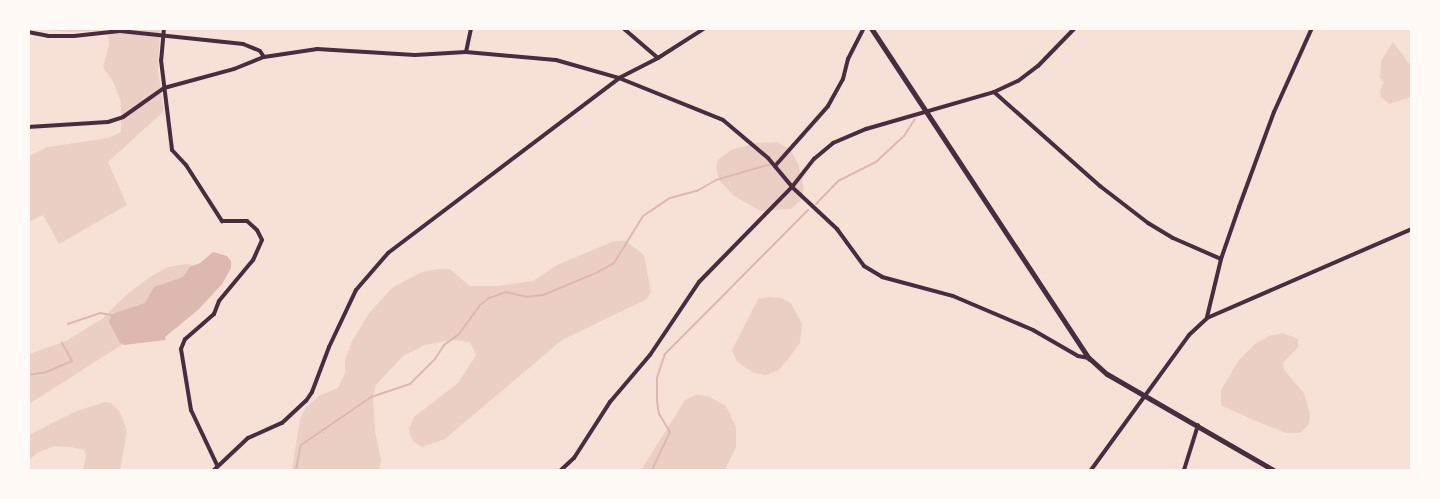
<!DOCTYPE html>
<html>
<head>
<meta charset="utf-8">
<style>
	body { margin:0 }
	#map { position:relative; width:1440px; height:499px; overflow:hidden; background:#f7e1d7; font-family:"Source Sans 3",sans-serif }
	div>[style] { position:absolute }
	.green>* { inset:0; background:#ebcfc5 }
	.water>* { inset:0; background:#dcb8b0 }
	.stream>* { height:2px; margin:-1px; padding:0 1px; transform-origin:1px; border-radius:1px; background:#dcb8b0 }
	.minor>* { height:4px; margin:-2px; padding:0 2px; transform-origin:2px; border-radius:2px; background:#4a2c40 }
	.tertiary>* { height:5px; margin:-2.5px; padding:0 2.5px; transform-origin:2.5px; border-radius:2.5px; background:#4a2c40 }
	span { translate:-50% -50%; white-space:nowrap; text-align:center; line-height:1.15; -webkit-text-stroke:5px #fffaf5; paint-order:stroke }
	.frame { position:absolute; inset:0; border:30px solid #fffaf5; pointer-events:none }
</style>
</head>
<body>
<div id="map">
	<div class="green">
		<i style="clip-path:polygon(45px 28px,160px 29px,158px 70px,164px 111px,108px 162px,127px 205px,59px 244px,43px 215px,29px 222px,29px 156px,48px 147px,108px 138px,121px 132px,121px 102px,113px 82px,103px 67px,109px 46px,108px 30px,71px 32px,44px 30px)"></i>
		<i style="clip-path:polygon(1393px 42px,1411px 66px,1411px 97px,1389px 104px,1381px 97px,1380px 91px,1384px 82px,1380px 78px,1381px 61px)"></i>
		<i style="clip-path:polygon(777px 142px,791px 150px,798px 164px,804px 188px,802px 199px,791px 209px,761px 211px,734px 196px,719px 180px,716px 167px,718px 160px,731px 150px,756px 143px)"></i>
		<i style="clip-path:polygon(614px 241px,626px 241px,644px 255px,651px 292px,647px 299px,562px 340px,445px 439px,422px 447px,414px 442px,410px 435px,409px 429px,414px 417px,458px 383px,476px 355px,470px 342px,452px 340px,425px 345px,403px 356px,376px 385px,373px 396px,375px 431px,381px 460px,379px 470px,292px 470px,300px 419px,306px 407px,319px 396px,338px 388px,345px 373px,345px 360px,352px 341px,370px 312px,393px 287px,422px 272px,437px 269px,450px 269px,470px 286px,497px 286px,533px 281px,557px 265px)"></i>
		<i style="clip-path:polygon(185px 264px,200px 266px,134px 337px,29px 404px,29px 354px,66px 341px,102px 319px,126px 295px,150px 277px,168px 267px)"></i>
		<i style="clip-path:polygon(768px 297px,781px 298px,791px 303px,802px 324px,800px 343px,792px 354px,779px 370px,766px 375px,754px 373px,743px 366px,736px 360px,732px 350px,758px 299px)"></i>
		<i style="clip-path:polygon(1283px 333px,1298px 339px,1298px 347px,1283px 363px,1284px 370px,1304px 393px,1310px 413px,1309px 424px,1300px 433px,1286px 433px,1263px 424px,1222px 406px,1221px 401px,1221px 390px,1239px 360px,1255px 344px,1269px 336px)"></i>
		<i style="clip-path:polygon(696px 395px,708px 396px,726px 406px,736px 427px,736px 447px,725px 470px,641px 470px,685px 400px)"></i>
		<i style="clip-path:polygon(105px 402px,111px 403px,120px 412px,127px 430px,120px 470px,83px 470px,86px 456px,84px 450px,71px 447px,55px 446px,37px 453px,29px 460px,29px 435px,74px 412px)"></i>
	</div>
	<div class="water">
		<i style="clip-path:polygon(213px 252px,227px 256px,231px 261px,231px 268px,222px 284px,198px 310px,165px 337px,166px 340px,124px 345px,120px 343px,109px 322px,112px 314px,145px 303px,154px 287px,183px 277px,190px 267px,200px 263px)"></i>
	</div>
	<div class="stream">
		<i style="left:816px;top:204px;width:32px;rotate:-46deg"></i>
		<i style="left:838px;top:181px;width:42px;rotate:-26.6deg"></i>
		<i style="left:876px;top:162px;width:38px;rotate:-43deg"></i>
		<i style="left:904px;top:136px;width:20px;rotate:-57deg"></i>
		<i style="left:68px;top:324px;width:34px;rotate:-19deg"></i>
		<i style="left:100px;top:313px;width:11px;rotate:10deg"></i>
		<i style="left:28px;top:375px;width:18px;rotate:-9deg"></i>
		<i style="left:46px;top:372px;width:28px;rotate:-23deg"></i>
		<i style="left:72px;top:361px;width:21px;rotate:-119deg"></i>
		<i style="left:296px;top:470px;width:25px;rotate:-79deg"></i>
		<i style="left:301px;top:445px;width:85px;rotate:-34.4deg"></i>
		<i style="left:371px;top:397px;width:41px;rotate:-18.4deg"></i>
		<i style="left:410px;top:384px;width:35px;rotate:-45deg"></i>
		<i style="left:435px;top:359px;width:17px;rotate:-57deg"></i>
		<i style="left:444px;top:345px;width:19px;rotate:-36deg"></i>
		<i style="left:459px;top:334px;width:34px;rotate:-54deg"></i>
		<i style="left:479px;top:306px;width:13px;rotate:-39deg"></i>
		<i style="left:489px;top:298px;width:18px;rotate:-19deg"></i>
		<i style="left:506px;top:292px;width:22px;rotate:13deg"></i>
		<i style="left:527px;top:297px;width:16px;rotate:-7deg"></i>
		<i style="left:543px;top:295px;width:57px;rotate:-22.5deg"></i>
		<i style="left:596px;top:273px;width:21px;rotate:-29deg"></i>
		<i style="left:614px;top:263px;width:55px;rotate:-58.3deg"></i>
		<i style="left:643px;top:216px;width:32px;rotate:-34deg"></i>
		<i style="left:670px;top:198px;width:28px;rotate:-15deg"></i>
		<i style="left:697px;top:191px;width:22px;rotate:-30deg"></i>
		<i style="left:716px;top:180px;width:57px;rotate:-16.2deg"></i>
		<i style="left:652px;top:470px;width:42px;rotate:-64.7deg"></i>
		<i style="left:670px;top:432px;width:21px;rotate:-121deg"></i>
		<i style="left:659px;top:414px;width:13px;rotate:-99deg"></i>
		<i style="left:657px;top:401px;width:23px;rotate:-90deg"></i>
		<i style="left:657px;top:378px;width:25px;rotate:-72deg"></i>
		<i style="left:665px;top:354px;width:203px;rotate:-45.2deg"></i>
	</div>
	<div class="minor">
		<i style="left:164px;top:28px;width:32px;rotate:95deg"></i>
		<i style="left:161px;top:60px;width:91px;rotate:83deg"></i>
		<i style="left:172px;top:150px;width:21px;rotate:47deg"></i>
		<i style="left:186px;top:165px;width:67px;rotate:57.3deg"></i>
		<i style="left:222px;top:221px;width:25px"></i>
		<i style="left:247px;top:221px;width:13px;rotate:42deg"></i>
		<i style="left:257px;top:230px;width:11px;rotate:63deg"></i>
		<i style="left:262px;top:240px;width:22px;rotate:114deg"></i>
		<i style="left:253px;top:260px;width:53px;rotate:129.7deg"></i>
		<i style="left:219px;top:301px;width:14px;rotate:111deg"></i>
		<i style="left:214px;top:314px;width:38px;rotate:139deg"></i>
		<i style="left:185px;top:339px;width:11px;rotate:112deg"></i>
		<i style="left:181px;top:349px;width:62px;rotate:80.7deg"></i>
		<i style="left:191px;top:410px;width:61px;rotate:64.7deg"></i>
		<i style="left:623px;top:28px;width:46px;rotate:40.6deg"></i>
		<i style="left:28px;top:32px;width:20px;rotate:11deg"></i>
		<i style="left:48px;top:36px;width:26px"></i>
		<i style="left:74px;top:36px;width:46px;rotate:-6.2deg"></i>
		<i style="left:120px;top:31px;width:124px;rotate:6deg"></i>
		<i style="left:243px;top:44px;width:18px;rotate:22deg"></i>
		<i style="left:260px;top:51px;width:7px;rotate:56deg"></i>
		<i style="left:466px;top:52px;width:25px;rotate:-78deg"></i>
		<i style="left:994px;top:92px;width:142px;rotate:41.6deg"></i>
		<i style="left:1100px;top:186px;width:61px;rotate:37.6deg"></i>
		<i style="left:1148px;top:223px;width:29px;rotate:31deg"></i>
		<i style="left:1173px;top:238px;width:52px;rotate:23.6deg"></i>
		<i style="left:28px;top:127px;width:80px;rotate:-3.6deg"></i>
		<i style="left:108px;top:122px;width:16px;rotate:-18deg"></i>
		<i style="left:123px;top:117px;width:50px;rotate:-35.3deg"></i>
		<i style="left:164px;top:88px;width:73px;rotate:-15.2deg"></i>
		<i style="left:234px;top:69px;width:32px;rotate:-22deg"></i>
		<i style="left:264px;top:57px;width:54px;rotate:-8.6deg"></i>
		<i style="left:317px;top:49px;width:98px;rotate:3.5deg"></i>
		<i style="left:415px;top:55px;width:51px;rotate:-3.4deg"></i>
		<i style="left:466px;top:52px;width:90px;rotate:5.1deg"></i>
		<i style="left:556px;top:60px;width:66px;rotate:15.9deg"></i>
		<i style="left:619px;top:78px;width:112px;rotate:22deg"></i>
		<i style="left:723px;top:120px;width:59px;rotate:40.2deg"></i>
		<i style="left:768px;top:158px;width:38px;rotate:50deg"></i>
		<i style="left:792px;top:187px;width:62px;rotate:43deg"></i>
		<i style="left:837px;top:229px;width:46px;rotate:53.9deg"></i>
		<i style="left:864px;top:266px;width:21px;rotate:31deg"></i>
		<i style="left:882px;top:277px;width:73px;rotate:15deg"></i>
		<i style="left:953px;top:296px;width:87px;rotate:23deg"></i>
		<i style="left:1033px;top:330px;width:52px;rotate:30deg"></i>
		<i style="left:1078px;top:356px;width:11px;rotate:10deg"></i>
		<i style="left:775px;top:166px;width:80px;rotate:-48.5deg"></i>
		<i style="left:828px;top:106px;width:31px;rotate:-61deg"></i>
		<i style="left:843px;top:79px;width:21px;rotate:-76deg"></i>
		<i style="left:848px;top:59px;width:35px;rotate:-63deg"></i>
		<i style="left:1207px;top:317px;width:60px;rotate:-76.4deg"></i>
		<i style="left:1221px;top:259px;width:55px;rotate:-70.9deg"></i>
		<i style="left:1239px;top:207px;width:101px;rotate:-69.8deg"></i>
		<i style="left:1274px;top:112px;width:92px;rotate:-65.7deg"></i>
		<i style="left:214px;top:470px;width:47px;rotate:-43.3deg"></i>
		<i style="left:248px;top:438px;width:37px;rotate:-24deg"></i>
		<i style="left:282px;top:423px;width:33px;rotate:-43deg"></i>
		<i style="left:306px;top:401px;width:11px;rotate:-56deg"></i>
		<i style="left:312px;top:392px;width:48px;rotate:-69.3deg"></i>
		<i style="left:329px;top:347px;width:63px;rotate:-64.7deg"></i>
		<i style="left:356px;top:290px;width:49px;rotate:-49.1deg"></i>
		<i style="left:388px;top:253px;width:290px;rotate:-37.1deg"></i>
		<i style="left:619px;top:78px;width:44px;rotate:-27.1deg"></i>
		<i style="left:658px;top:58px;width:56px;rotate:-32.6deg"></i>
		<i style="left:561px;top:470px;width:18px;rotate:-43deg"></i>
		<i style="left:574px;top:458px;width:67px;rotate:-57.3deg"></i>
		<i style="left:610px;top:402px;width:62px;rotate:-49.6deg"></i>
		<i style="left:650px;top:355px;width:88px;rotate:-56.1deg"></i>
		<i style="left:699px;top:282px;width:133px;rotate:-45.6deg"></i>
		<i style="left:792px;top:187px;width:36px;rotate:-52deg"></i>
		<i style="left:814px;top:159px;width:25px;rotate:-40deg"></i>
		<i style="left:833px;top:143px;width:36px;rotate:-23deg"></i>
		<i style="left:866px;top:129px;width:133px;rotate:-16.1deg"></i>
		<i style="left:994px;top:92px;width:26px;rotate:-25deg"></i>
		<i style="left:1018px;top:81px;width:25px;rotate:-37deg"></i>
		<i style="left:1038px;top:66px;width:53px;rotate:-45.8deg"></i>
		<i style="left:1091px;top:470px;width:167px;rotate:-54deg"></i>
		<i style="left:1189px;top:335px;width:25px;rotate:-43deg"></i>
		<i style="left:1207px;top:318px;width:223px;rotate:-23.5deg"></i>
		<i style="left:1184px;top:470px;width:47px;rotate:-72.7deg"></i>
	</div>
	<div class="tertiary">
		<i style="left:871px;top:28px;width:396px;rotate:56.6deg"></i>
		<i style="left:1089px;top:358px;width:24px;rotate:42deg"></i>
		<i style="left:1107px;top:374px;width:192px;rotate:30deg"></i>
	</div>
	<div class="frame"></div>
</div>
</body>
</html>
